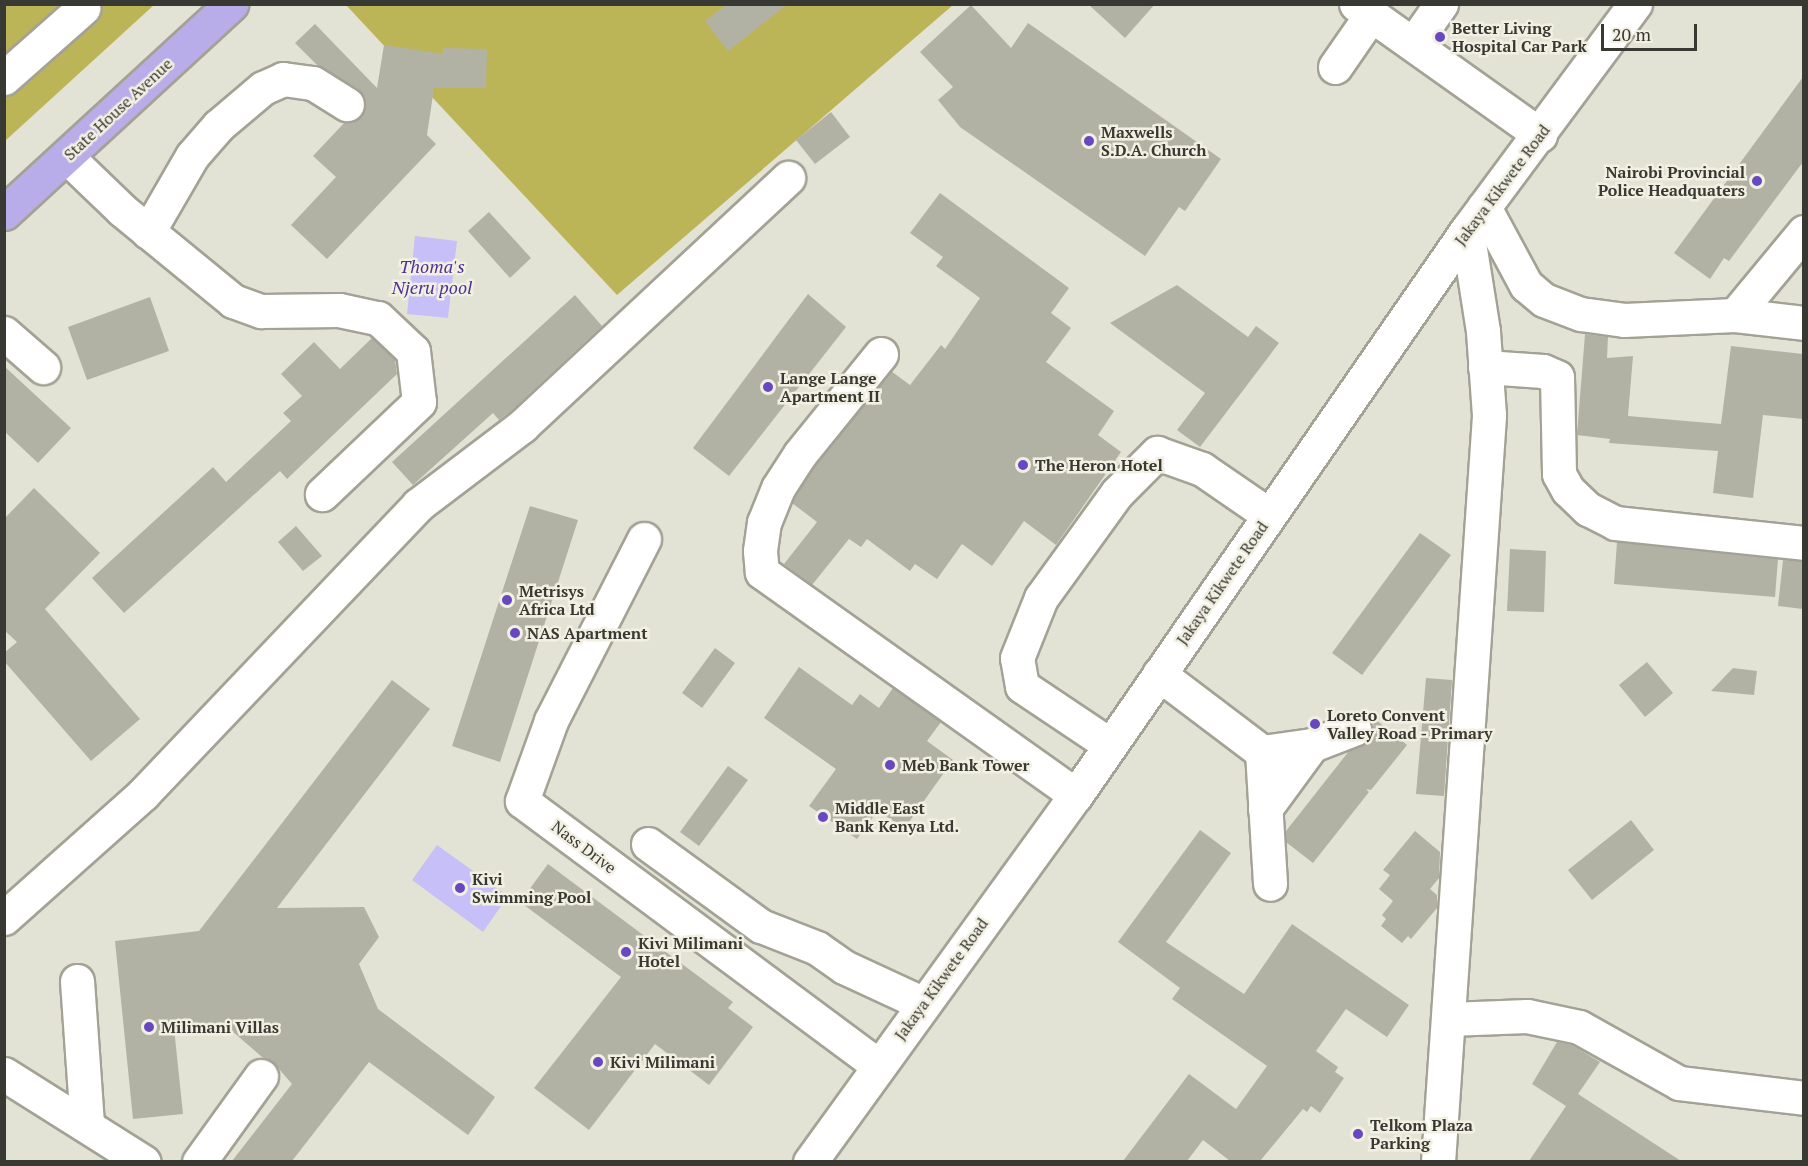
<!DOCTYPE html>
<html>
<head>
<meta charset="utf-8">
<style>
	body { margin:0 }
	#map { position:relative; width:1808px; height:1166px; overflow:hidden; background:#e3e3d5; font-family:"PT Serif",serif }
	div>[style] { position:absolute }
	.green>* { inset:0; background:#bbb557 }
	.water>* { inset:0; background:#c7bff7 }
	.building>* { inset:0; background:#b2b2a4 }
	.roads { filter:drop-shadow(2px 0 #a3a295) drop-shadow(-2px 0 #a3a295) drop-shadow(0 2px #a3a295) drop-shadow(0 -2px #a3a295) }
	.minor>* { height:33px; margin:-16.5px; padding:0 16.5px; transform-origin:16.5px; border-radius:16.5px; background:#fff }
	.major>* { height:33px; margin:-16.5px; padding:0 16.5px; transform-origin:16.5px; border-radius:16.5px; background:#b8ace9 }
	.dots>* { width:16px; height:16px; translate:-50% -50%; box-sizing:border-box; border:3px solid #f1f0e2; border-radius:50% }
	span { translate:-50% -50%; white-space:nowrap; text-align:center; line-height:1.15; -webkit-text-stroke:5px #f1f0e2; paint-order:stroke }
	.poi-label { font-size:16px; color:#393933; font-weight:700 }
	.left { translate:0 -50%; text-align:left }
	.right { translate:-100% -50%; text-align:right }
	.street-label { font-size:16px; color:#393933 }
	.water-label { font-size:18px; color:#4e3198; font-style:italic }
	.frame { position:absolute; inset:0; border:6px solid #393933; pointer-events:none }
	.scale { position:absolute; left:1601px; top:24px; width:96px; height:27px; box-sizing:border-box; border:3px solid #393933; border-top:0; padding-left:8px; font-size:18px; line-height:21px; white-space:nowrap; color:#393933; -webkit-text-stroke:4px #f1f0e2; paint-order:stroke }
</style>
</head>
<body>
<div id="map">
	<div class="green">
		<i style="clip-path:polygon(5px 5px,154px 5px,5px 141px)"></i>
		<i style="clip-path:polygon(346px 5px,953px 5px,617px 295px)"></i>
	</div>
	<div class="water">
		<i style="clip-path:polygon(415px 236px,457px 241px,448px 318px,407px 314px)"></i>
		<i style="clip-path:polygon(437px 845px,508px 896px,483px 932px,412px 880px)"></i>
	</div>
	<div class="building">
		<i style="clip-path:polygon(727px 4px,788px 4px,728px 51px,705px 21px)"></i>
		<i style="clip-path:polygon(1088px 4px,1155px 4px,1125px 38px)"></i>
		<i style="clip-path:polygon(971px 5px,1011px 48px,1028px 23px,1221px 159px,1185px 211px,1179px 207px,1145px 256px,960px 127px,938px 100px,953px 87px,920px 52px)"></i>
		<i style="clip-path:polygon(315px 24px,377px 88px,384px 45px,443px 54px,443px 48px,487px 49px,486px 88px,434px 88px,427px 135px,436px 144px,327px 259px,291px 225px,336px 177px,313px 156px,345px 122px,363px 114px,366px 104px,357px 88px,317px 65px,295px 43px)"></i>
		<i style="clip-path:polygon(1803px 77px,1803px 162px,1729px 261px,1724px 258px,1710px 279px,1674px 253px)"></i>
		<i style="clip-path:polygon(831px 112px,850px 137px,815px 164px,796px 140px)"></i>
		<i style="clip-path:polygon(940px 193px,1069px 288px,1051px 313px,1071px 328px,1046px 362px,1114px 411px,1098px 435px,1121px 452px,1056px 545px,1024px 521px,992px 566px,962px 544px,937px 579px,915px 564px,910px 571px,867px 539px,861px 547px,849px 539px,812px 585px,784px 564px,817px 522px,792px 503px,795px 497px,815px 465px,891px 371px,910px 385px,941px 345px,945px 349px,980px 298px,936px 266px,943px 257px,910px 233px)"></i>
		<i style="clip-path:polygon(489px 212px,531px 258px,510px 278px,468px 231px)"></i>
		<i style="clip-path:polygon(1177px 285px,1248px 337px,1256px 326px,1279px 343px,1200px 447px,1177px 430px,1205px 393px,1110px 323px)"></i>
		<i style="clip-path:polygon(808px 294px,846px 327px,729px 476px,693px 448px)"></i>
		<i style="clip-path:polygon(575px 295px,602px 326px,510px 412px,499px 420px,493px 413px,413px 485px,392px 462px)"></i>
		<i style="clip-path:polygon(150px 297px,169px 351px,87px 380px,68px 327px)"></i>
		<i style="clip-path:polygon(1585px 334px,1608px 337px,1607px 358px,1633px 356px,1628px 416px,1721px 424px,1731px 346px,1803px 354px,1803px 419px,1763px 415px,1753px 498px,1713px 493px,1718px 451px,1609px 443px,1610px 439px,1577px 435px)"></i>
		<i style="clip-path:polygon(372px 338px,395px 360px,397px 374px,287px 479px,280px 471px,124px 613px,92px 578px,213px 467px,226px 482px,291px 421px,283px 413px,302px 396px,281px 374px,314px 342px,340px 369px)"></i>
		<i style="clip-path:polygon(4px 366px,71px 428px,38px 463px,4px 431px)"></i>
		<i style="clip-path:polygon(34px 488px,100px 553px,45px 609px,140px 719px,91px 761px,4px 661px,4px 653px,17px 642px,4px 630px,4px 519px)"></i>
		<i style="clip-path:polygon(530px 506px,578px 520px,500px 762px,452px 746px)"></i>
		<i style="clip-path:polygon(296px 526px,322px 556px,303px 571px,278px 542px)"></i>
		<i style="clip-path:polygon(1420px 533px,1451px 555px,1362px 675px,1332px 653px)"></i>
		<i style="clip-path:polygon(1617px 542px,1778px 559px,1775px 597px,1614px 584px)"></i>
		<i style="clip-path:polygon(1510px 549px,1546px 551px,1544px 612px,1507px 611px)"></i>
		<i style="clip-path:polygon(1783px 560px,1803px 561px,1803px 609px,1778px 606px)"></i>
		<i style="clip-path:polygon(715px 648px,735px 663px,702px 708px,682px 693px)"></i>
		<i style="clip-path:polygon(1647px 662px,1673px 693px,1645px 717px,1619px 685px)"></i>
		<i style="clip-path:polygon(799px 667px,852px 705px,860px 694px,879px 708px,893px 688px,941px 722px,927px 741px,953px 760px,904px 829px,878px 810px,857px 839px,809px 806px,836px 769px,764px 718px)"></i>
		<i style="clip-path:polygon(1733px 668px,1757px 671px,1754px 695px,1711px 691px)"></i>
		<i style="clip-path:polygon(1426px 678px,1452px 680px,1444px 796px,1416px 794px)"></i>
		<i style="clip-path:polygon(392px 680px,430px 709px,277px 908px,364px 907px,379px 937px,359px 964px,378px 1009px,495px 1097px,468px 1135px,369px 1062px,292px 1161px,232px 1161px,292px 1084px,272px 1061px,262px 1057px,225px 1025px,174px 1028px,183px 1114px,133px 1119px,115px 941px,199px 931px)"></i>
		<i style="clip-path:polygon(1375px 719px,1407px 745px,1371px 790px,1366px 789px,1369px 792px,1313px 863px,1286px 842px,1286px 831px,1349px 751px,1369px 740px)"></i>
		<i style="clip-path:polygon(728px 766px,748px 780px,699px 846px,680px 832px)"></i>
		<i style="clip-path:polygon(1631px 820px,1654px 850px,1592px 900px,1568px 870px)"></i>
		<i style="clip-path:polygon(1200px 830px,1231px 853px,1166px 942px,1244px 994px,1292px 924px,1409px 1005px,1387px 1037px,1346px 1009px,1316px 1051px,1338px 1067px,1335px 1072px,1344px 1078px,1320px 1113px,1311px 1106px,1307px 1112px,1303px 1109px,1260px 1161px,1230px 1161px,1203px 1140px,1187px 1161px,1123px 1161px,1189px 1074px,1236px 1109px,1267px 1066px,1172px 999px,1180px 988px,1118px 942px)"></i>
		<i style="clip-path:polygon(1415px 831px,1440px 852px,1439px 878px,1430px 889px,1437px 895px,1437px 908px,1411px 939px,1408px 936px,1402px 943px,1381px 926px,1386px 919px,1382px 915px,1393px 901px,1379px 889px,1390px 875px,1383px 870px)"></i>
		<i style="clip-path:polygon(548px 864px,733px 1002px,728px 1008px,753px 1027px,709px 1085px,655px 1044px,589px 1130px,534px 1088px,621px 977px,520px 902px)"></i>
		<i style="clip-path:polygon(1557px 1042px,1572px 1045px,1600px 1062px,1578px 1094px,1681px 1161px,1529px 1161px,1566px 1106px,1532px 1084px)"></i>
	</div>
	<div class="roads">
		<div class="minor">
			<i style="left:1356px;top:4px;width:226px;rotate:35.4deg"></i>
			<i style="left:1413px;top:44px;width:49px;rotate:-55deg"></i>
			<i style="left:1335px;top:67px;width:63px;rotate:-55.3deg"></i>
			<i style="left:4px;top:78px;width:106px;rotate:-41.5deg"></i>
			<i style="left:67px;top:157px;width:76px;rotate:43.9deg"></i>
			<i style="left:122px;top:210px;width:144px;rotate:39.3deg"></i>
			<i style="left:233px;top:301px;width:30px;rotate:20deg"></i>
			<i style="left:261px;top:311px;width:78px;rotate:-0.7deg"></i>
			<i style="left:339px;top:310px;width:40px;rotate:12deg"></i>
			<i style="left:378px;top:318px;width:48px;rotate:43.3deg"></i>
			<i style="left:413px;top:351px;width:51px;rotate:83.3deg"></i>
			<i style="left:419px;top:402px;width:134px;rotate:136.5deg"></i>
			<i style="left:1484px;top:207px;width:89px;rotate:61.7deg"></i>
			<i style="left:1526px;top:285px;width:23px;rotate:40deg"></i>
			<i style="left:1544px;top:300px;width:40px;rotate:21deg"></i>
			<i style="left:1581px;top:314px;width:43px;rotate:7.9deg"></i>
			<i style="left:1624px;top:320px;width:111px;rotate:-2.6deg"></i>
			<i style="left:1735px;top:315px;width:69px;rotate:6.6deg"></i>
			<i style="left:148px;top:232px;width:88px;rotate:-59.9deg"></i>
			<i style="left:192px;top:156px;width:40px;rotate:-49deg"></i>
			<i style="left:218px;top:126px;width:59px;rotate:-40.2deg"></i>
			<i style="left:263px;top:88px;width:22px;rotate:-24deg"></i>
			<i style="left:283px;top:79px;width:30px;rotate:8deg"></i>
			<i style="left:313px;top:83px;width:40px;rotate:32deg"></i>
			<i style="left:1735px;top:315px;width:108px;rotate:-50.3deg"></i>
			<i style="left:4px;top:333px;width:52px;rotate:41.1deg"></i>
			<i style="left:881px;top:354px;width:129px;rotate:129deg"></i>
			<i style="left:800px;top:454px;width:40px;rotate:122.9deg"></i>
			<i style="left:778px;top:488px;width:37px;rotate:112deg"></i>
			<i style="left:764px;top:522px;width:29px;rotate:98deg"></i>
			<i style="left:760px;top:551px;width:21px;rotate:85deg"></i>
			<i style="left:762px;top:572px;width:385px;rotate:35.4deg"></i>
			<i style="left:1485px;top:367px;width:58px;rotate:3.9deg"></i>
			<i style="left:1543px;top:371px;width:15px;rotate:23deg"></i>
			<i style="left:1557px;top:377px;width:97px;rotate:88.8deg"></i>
			<i style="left:1559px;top:474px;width:18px;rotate:61deg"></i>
			<i style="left:1568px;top:490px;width:28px;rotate:44deg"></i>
			<i style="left:1588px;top:509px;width:30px;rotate:27deg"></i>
			<i style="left:1615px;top:523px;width:190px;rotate:6deg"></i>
			<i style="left:644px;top:539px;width:204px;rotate:117.1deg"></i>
			<i style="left:551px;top:721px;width:85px;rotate:109.9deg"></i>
			<i style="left:522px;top:801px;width:443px;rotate:36.6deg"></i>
			<i style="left:1159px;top:674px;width:129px;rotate:37.1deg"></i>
			<i style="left:1262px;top:752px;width:132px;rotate:86.5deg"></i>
			<i style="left:1110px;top:745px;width:106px;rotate:-146.2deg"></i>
			<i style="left:1022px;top:686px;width:28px;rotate:-100deg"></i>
			<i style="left:1017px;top:658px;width:65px;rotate:-68.2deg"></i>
			<i style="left:1041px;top:598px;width:130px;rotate:-54.1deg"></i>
			<i style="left:1117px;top:493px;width:57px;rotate:-45deg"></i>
			<i style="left:1157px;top:453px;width:48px;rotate:19.6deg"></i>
			<i style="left:1202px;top:469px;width:81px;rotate:34.5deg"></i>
			<i style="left:1262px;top:752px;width:50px;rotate:-8deg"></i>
			<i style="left:1312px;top:745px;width:45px;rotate:-20.9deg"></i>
			<i style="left:1265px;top:809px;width:79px;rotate:-53.7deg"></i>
			<i style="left:648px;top:844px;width:140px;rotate:36deg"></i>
			<i style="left:761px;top:926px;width:60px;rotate:21.4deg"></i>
			<i style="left:817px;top:948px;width:33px;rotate:35deg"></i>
			<i style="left:844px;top:967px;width:88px;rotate:24.8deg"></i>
			<i style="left:4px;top:918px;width:186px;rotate:-41.7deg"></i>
			<i style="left:143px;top:794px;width:399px;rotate:-46.4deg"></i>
			<i style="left:418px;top:505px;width:131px;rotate:-37.2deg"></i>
			<i style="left:522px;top:426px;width:364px;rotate:-43deg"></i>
			<i style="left:77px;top:981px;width:142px;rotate:86deg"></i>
			<i style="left:1449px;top:1019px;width:78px;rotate:-2.2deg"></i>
			<i style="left:1527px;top:1016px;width:53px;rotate:11.9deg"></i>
			<i style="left:1579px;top:1027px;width:115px;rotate:29.2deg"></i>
			<i style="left:1679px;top:1083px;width:126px;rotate:6.8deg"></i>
			<i style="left:4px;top:1074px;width:165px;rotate:32.2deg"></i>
			<i style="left:199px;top:1162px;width:106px;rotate:-54.2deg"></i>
			<i style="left:810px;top:1162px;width:453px;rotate:-54.1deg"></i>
			<i style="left:1076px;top:795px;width:687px;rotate:-55.32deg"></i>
			<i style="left:1467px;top:230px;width:282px;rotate:-53.4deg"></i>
			<i style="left:1438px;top:1162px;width:749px;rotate:-86.09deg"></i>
			<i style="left:1489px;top:415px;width:84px;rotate:-94.1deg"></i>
			<i style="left:1483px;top:331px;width:102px;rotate:-99deg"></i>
		</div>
		<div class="major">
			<i style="left:4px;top:213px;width:309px;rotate:-42.6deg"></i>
		</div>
	</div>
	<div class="dots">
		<i style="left:1440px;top:37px;background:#6848c1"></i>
		<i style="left:1089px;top:141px;background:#6848c1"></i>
		<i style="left:1757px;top:181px;background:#6848c1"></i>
		<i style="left:768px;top:387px;background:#6848c1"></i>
		<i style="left:1023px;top:465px;background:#6848c1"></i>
		<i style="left:507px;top:600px;background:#6848c1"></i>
		<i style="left:515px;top:633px;background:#6848c1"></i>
		<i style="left:1315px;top:724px;background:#6848c1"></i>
		<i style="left:890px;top:765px;background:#6848c1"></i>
		<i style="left:823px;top:817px;background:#6848c1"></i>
		<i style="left:460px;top:888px;background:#6848c1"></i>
		<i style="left:626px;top:952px;background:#6848c1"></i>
		<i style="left:149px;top:1027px;background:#6848c1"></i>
		<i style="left:598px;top:1062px;background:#6848c1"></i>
		<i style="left:1358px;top:1134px;background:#6848c1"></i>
	</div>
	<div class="poi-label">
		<span class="left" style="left:1452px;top:37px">Better Living<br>Hospital Car Park</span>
		<span class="left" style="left:1101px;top:141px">Maxwells<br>S.D.A. Church</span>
		<span class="right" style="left:1745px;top:181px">Nairobi Provincial<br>Police Headquaters</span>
		<span class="left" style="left:780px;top:387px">Lange Lange<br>Apartment II</span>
		<span class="left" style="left:1035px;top:465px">The Heron Hotel</span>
		<span class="left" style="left:519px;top:600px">Metrisys<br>Africa Ltd</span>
		<span class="left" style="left:527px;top:633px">NAS Apartment</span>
		<span class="left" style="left:1327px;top:724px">Loreto Convent<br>Valley Road - Primary</span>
		<span class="left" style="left:902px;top:765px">Meb Bank Tower</span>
		<span class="left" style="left:835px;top:817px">Middle East<br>Bank Kenya Ltd.</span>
		<span class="left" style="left:472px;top:888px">Kivi<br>Swimming Pool</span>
		<span class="left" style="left:638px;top:952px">Kivi Milimani<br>Hotel</span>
		<span class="left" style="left:161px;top:1027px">Milimani Villas</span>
		<span class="left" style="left:610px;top:1062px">Kivi Milimani</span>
		<span class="left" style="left:1370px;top:1134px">Telkom Plaza<br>Parking</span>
	</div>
	<div class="street-label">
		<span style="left:118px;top:109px;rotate:-43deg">State House Avenue</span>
		<span style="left:1502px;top:185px;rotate:-53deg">Jakaya Kikwete Road</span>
		<span style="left:1222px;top:583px;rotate:-55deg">Jakaya Kikwete Road</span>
		<span style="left:584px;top:847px;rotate:37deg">Nass Drive</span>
		<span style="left:941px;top:979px;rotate:-54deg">Jakaya Kikwete Road</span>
	</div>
	<div class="water-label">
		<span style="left:432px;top:277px">Thoma's<br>Njeru pool</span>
	</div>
	<div class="frame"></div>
	<div class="scale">20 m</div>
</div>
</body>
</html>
